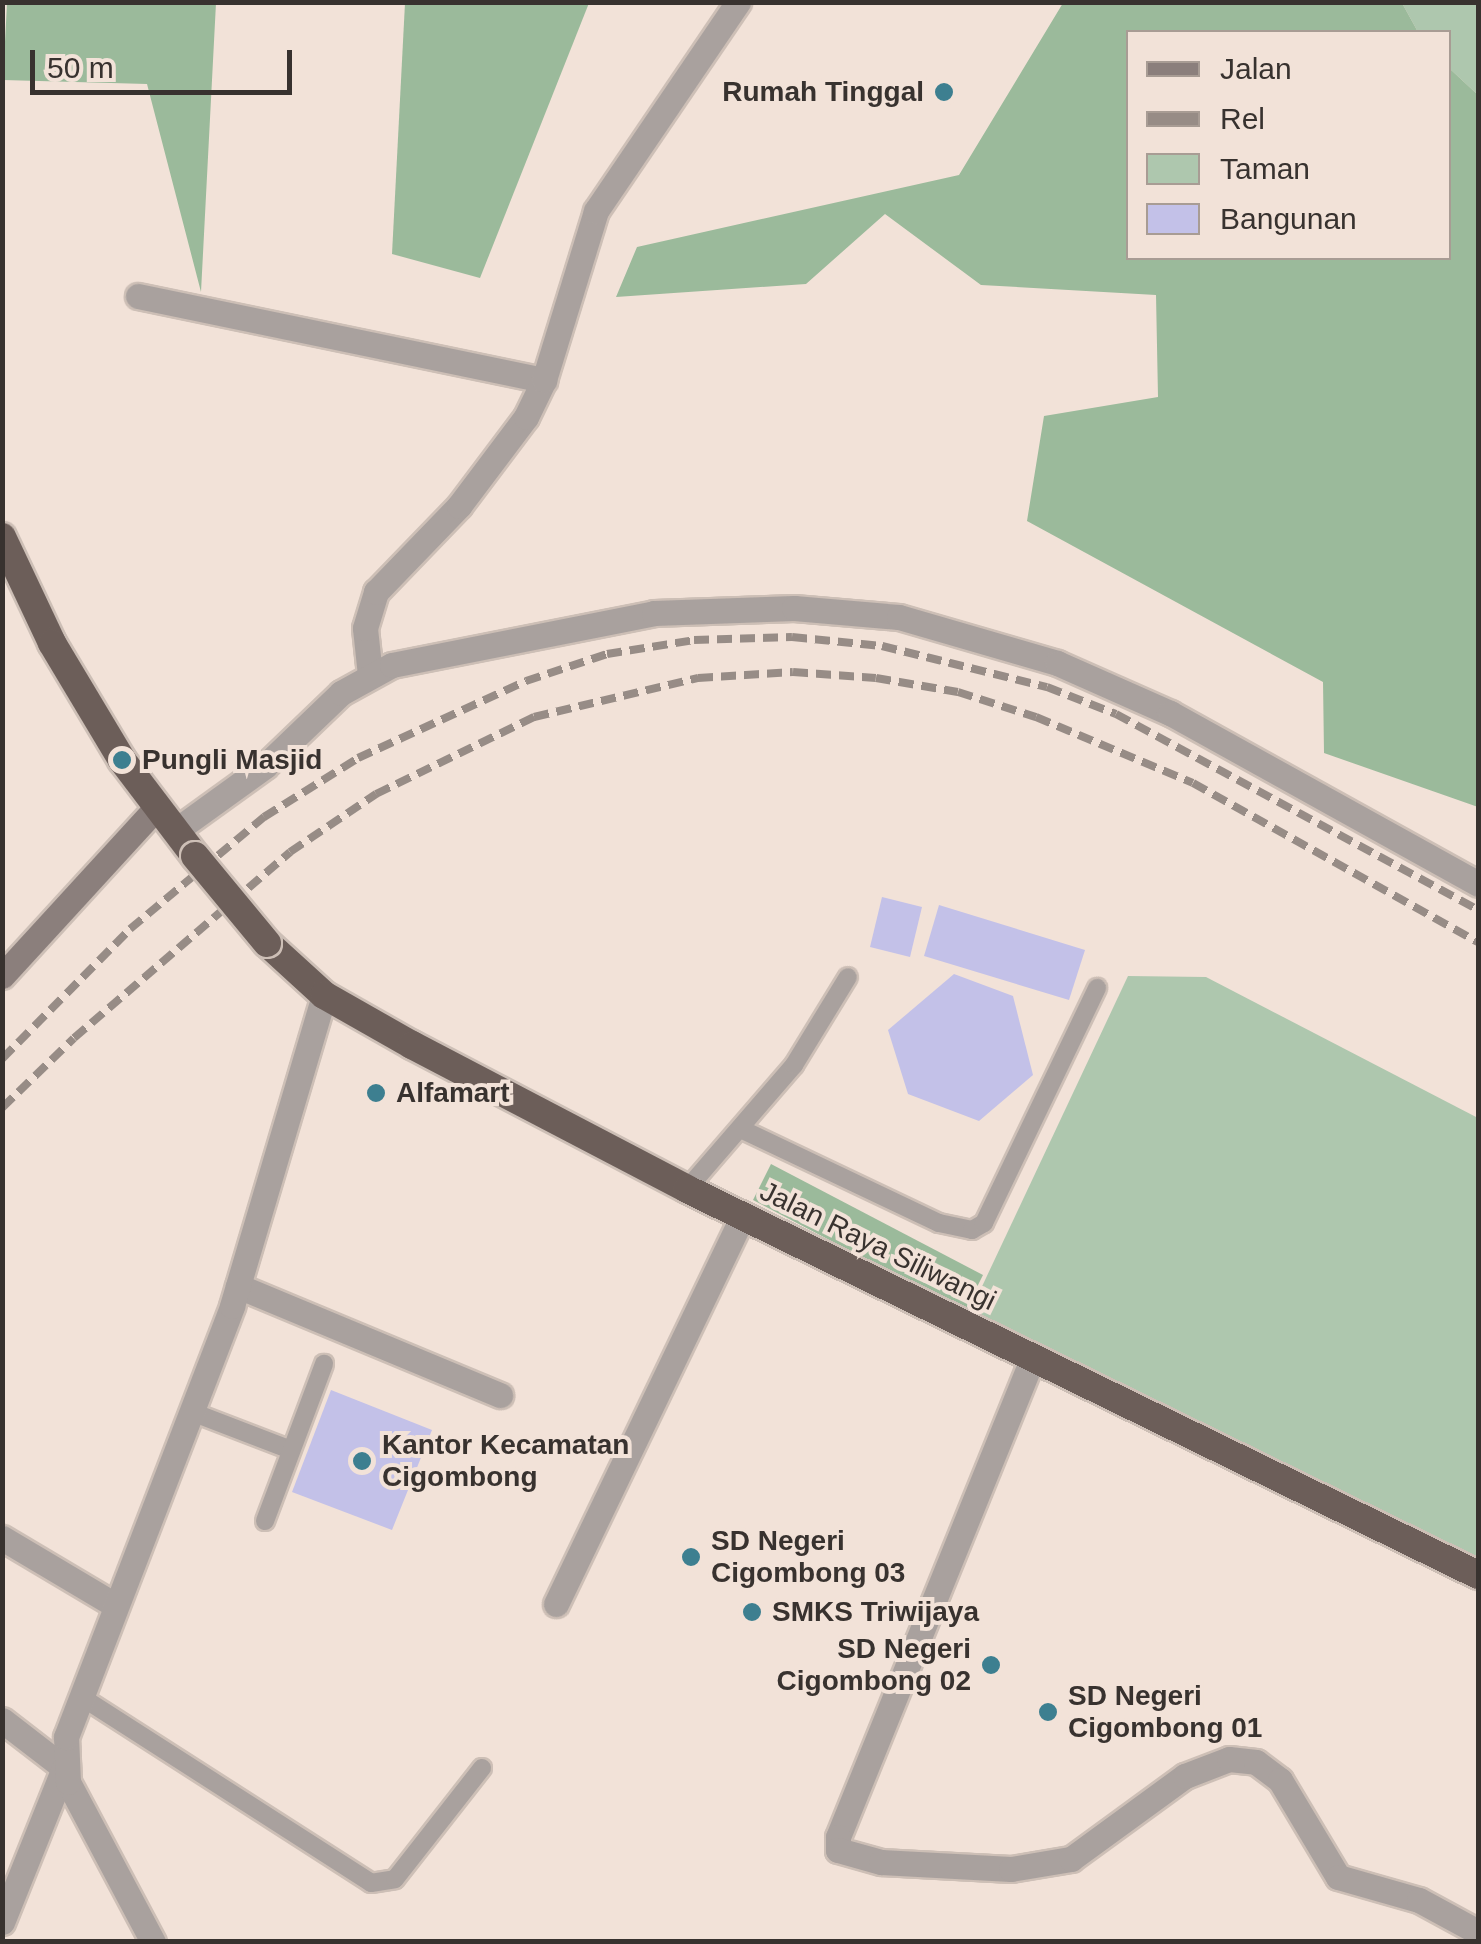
<!DOCTYPE html>
<html>
<head>
<meta charset="utf-8">
<style>
	body { margin:0 }
	#map { position:relative; width:1481px; height:1944px; overflow:hidden; background:#f2e2d8; font-family:Arial,sans-serif }
	div>[style] { position:absolute }
	.green>* { inset:0; background:#aec7ae }
	.forest>* { inset:0; background:#9bba9b }
	.building>* { inset:0; background:#c3c1e8 }
	.roads { filter:drop-shadow(2px 0 #cdbfb6) drop-shadow(-2px 0 #cdbfb6) drop-shadow(0 2px #cdbfb6) drop-shadow(0 -2px #cdbfb6) }
	.service>* { height:18px; margin:-9px; padding:0 9px; transform-origin:9px; border-radius:9px; background:#a9a19e }
	.minor>* { height:25px; margin:-12.5px; padding:0 12.5px; transform-origin:12.5px; border-radius:12.5px; background:#a9a19e }
	.secondary>* { height:25px; margin:-12.5px; padding:0 12.5px; transform-origin:12.5px; border-radius:12.5px; background:#8b7f7c }
	.trunk>* { height:28px; margin:-14px; padding:0 14px; transform-origin:14px; border-radius:14px; background:#6c5e59 }
	.rail>* { height:8px; margin-top:-4px; transform-origin:0; background:repeating-linear-gradient(90deg,#978c86 0 15px,transparent 0 23px) }
	.bridges { filter:drop-shadow(2px 0 #cdbfb6) drop-shadow(-2px 0 #cdbfb6) drop-shadow(0 2px #cdbfb6) drop-shadow(0 -2px #cdbfb6) }
	.trunk-bridge>* { height:28px; margin:-14px; padding:0 14px; transform-origin:14px; border-radius:14px; background:#6c5e59 }
	.dots>* { width:28px; height:28px; translate:-50% -50%; box-sizing:border-box; border:5px solid #f2e2d8; border-radius:50% }
	span { translate:-50% -50%; white-space:nowrap; text-align:center; line-height:1.15; -webkit-text-stroke:8px #f2e2d8; paint-order:stroke }
	.poi-label { font-size:28px; color:#38322f; font-weight:700 }
	.right { translate:-100% -50%; text-align:right }
	.left { translate:0 -50%; text-align:left }
	.street-label { font-size:28px; color:#38322f }
	.frame { position:absolute; inset:0; border:5px solid #38322f; pointer-events:none }
	.legend { position:absolute; left:1126px; top:30px; width:325px; height:230px; box-sizing:border-box; background:#f2e2d8; border:2px solid #a89c94; margin:0; padding:12px 18px; list-style:none; font-size:30px; color:#38322f }
	.legend li { display:flex; align-items:center; gap:20px; height:50px }
	.legend b { width:50px; border:2px solid #a89c94 }
	.scale { position:absolute; left:30px; top:50px; width:262px; height:45px; box-sizing:border-box; border:5px solid #38322f; border-top:0; padding-left:12px; font-size:30px; line-height:35px; white-space:nowrap; color:#38322f; -webkit-text-stroke:8px #f2e2d8; paint-order:stroke }
</style>
</head>
<body>
<div id="map">
	<div class="green">
		<i style="clip-path:polygon(1402px 3px,1478px 3px,1478px 95px,1449px 68px,1448px 32px,1418px 32px)"></i>
		<i style="clip-path:polygon(1128px 976px,1206px 977px,1478px 1118px,1478px 1569px,970px 1312px)"></i>
	</div>
	<div class="forest">
		<i style="clip-path:polygon(7px 3px,216px 3px,201px 292px,147px 84px,3px 80px)"></i>
		<i style="clip-path:polygon(405px 3px,589px 3px,480px 278px,392px 254px)"></i>
		<i style="clip-path:polygon(1063px 3px,1402px 3px,1418px 32px,1128px 32px,1128px 258px,1448px 258px,1449px 68px,1478px 95px,1478px 807px,1324px 753px,1323px 682px,1027px 521px,1044px 416px,1158px 397px,1156px 295px,981px 285px,885px 214px,806px 284px,616px 297px,637px 247px,959px 175px)"></i>
		<i style="clip-path:polygon(771px 1164px,983px 1275px,965px 1311px,753px 1200px)"></i>
	</div>
	<div class="building">
		<i style="clip-path:polygon(882px 897px,922px 907px,910px 957px,870px 947px)"></i>
		<i style="clip-path:polygon(939px 905px,1085px 950px,1069px 1000px,924px 956px)"></i>
		<i style="clip-path:polygon(954px 974px,1013px 996px,1033px 1075px,979px 1121px,908px 1094px,888px 1030px)"></i>
		<i style="clip-path:polygon(331px 1390px,432px 1430px,392px 1530px,292px 1492px)"></i>
	</div>
	<div class="roads">
		<div class="service">
			<i style="left:743px;top:1130px;width:217px;rotate:25.4deg"></i>
			<i style="left:939px;top:1223px;width:34px;rotate:12deg"></i>
			<i style="left:972px;top:1230px;width:14px;rotate:-30deg"></i>
			<i style="left:984px;top:1223px;width:261px;rotate:-64.3deg"></i>
			<i style="left:687px;top:1189px;width:164px;rotate:-49.2deg"></i>
			<i style="left:794px;top:1065px;width:103px;rotate:-58.5deg"></i>
			<i style="left:192px;top:1412px;width:106px;rotate:21deg"></i>
			<i style="left:265px;top:1521px;width:168px;rotate:-69.4deg"></i>
			<i style="left:80px;top:1696px;width:346px;rotate:32.7deg"></i>
			<i style="left:371px;top:1883px;width:24px;rotate:-9deg"></i>
			<i style="left:395px;top:1879px;width:141px;rotate:-51.9deg"></i>
		</div>
		<div class="minor">
			<i style="left:138px;top:296px;width:415px;rotate:11.7deg"></i>
			<i style="left:370px;top:675px;width:47px;rotate:-96.1deg"></i>
			<i style="left:365px;top:628px;width:38px;rotate:-73deg"></i>
			<i style="left:376px;top:592px;width:120px;rotate:-46deg"></i>
			<i style="left:459px;top:506px;width:111px;rotate:-53deg"></i>
			<i style="left:526px;top:417px;width:41px;rotate:-64.1deg"></i>
			<i style="left:544px;top:380px;width:177px;rotate:-72.9deg"></i>
			<i style="left:596px;top:211px;width:253px;rotate:-55.8deg"></i>
			<i style="left:175px;top:831px;width:111px;rotate:-35.8deg"></i>
			<i style="left:265px;top:766px;width:105px;rotate:-43.8deg"></i>
			<i style="left:341px;top:693px;width:58px;rotate:-28.8deg"></i>
			<i style="left:392px;top:665px;width:267px;rotate:-11.2deg"></i>
			<i style="left:654px;top:613px;width:140px;rotate:-2deg"></i>
			<i style="left:794px;top:608px;width:105px;rotate:4.9deg"></i>
			<i style="left:899px;top:617px;width:165px;rotate:16.2deg"></i>
			<i style="left:1057px;top:663px;width:124px;rotate:23.9deg"></i>
			<i style="left:1170px;top:713px;width:352px;rotate:29deg"></i>
			<i style="left:238px;top:1286px;width:284px;rotate:22.6deg"></i>
			<i style="left:1033px;top:1357px;width:518px;rotate:112.11deg"></i>
			<i style="left:838px;top:1837px;width:13px;rotate:90deg"></i>
			<i style="left:838px;top:1850px;width:45px;rotate:15.6deg"></i>
			<i style="left:881px;top:1862px;width:130px;rotate:3.1deg"></i>
			<i style="left:1011px;top:1869px;width:61px;rotate:-9.5deg"></i>
			<i style="left:1071px;top:1859px;width:141px;rotate:-36.1deg"></i>
			<i style="left:1185px;top:1776px;width:47px;rotate:-21.1deg"></i>
			<i style="left:1229px;top:1759px;width:27px;rotate:6deg"></i>
			<i style="left:1256px;top:1762px;width:30px;rotate:37deg"></i>
			<i style="left:1280px;top:1780px;width:113px;rotate:59.1deg"></i>
			<i style="left:1338px;top:1877px;width:84px;rotate:15.9deg"></i>
			<i style="left:1419px;top:1900px;width:67px;rotate:28.5deg"></i>
			<i style="left:2px;top:1538px;width:131px;rotate:30.7deg"></i>
			<i style="left:556px;top:1604px;width:431px;rotate:-64.3deg"></i>
			<i style="left:2px;top:1720px;width:78px;rotate:37.7deg"></i>
			<i style="left:64px;top:1768px;width:166px;rotate:111.9deg"></i>
			<i style="left:153px;top:1942px;width:181px;rotate:-118deg"></i>
			<i style="left:68px;top:1782px;width:45px;rotate:-92.5deg"></i>
			<i style="left:66px;top:1737px;width:462px;rotate:-68.9deg"></i>
			<i style="left:232px;top:1306px;width:324px;rotate:-73.5deg"></i>
		</div>
		<div class="secondary">
			<i style="left:2px;top:976px;width:229px;rotate:-47.5deg"></i>
		</div>
		<div class="trunk">
			<i style="left:2px;top:537px;width:117px;rotate:64.7deg"></i>
			<i style="left:52px;top:643px;width:136px;rotate:59.1deg"></i>
			<i style="left:122px;top:760px;width:121px;rotate:52.8deg"></i>
			<i style="left:267px;top:943px;width:77px;rotate:42.4deg"></i>
			<i style="left:324px;top:995px;width:101px;rotate:29.6deg"></i>
			<i style="left:412px;top:1045px;width:310px;rotate:27.6deg"></i>
			<i style="left:687px;top:1189px;width:880px;rotate:26.01deg"></i>
		</div>
	</div>
	<div class="rail">
		<i style="left:2px;top:1059px;width:182px;rotate:-45.4deg"></i>
		<i style="left:130px;top:929px;width:175px;rotate:-39.9deg"></i>
		<i style="left:264px;top:817px;width:111px;rotate:-32.1deg"></i>
		<i style="left:358px;top:758px;width:185px;rotate:-24.6deg"></i>
		<i style="left:526px;top:681px;width:85px;rotate:-18.4deg"></i>
		<i style="left:607px;top:654px;width:88px;rotate:-9.1deg"></i>
		<i style="left:694px;top:640px;width:98px;rotate:-1.8deg"></i>
		<i style="left:792px;top:637px;width:90px;rotate:5.7deg"></i>
		<i style="left:882px;top:646px;width:170px;rotate:14deg"></i>
		<i style="left:1047px;top:687px;width:74px;rotate:21.4deg"></i>
		<i style="left:1116px;top:714px;width:412px;rotate:28.4deg"></i>
		<i style="left:2px;top:1108px;width:100px;rotate:-44.2deg"></i>
		<i style="left:74px;top:1038px;width:285px;rotate:-40.7deg"></i>
		<i style="left:290px;top:852px;width:104px;rotate:-34deg"></i>
		<i style="left:376px;top:794px;width:176px;rotate:-26deg"></i>
		<i style="left:534px;top:717px;width:169px;rotate:-13.4deg"></i>
		<i style="left:698px;top:678px;width:95px;rotate:-3.6deg"></i>
		<i style="left:793px;top:672px;width:83px;rotate:4.1deg"></i>
		<i style="left:876px;top:678px;width:83px;rotate:9.7deg"></i>
		<i style="left:958px;top:692px;width:82px;rotate:17.8deg"></i>
		<i style="left:1036px;top:717px;width:170px;rotate:22.8deg"></i>
		<i style="left:1193px;top:783px;width:326px;rotate:29.2deg"></i>
	</div>
	<div class="bridges">
		<div class="trunk-bridge">
			<i style="left:195px;top:856px;width:113px;rotate:50.4deg"></i>
		</div>
	</div>
	<div class="dots">
		<i style="left:944px;top:92px;background:#3d7f90"></i>
		<i style="left:122px;top:760px;background:#3d7f90"></i>
		<i style="left:376px;top:1093px;background:#3d7f90"></i>
		<i style="left:362px;top:1461px;background:#3d7f90"></i>
		<i style="left:691px;top:1557px;background:#3d7f90"></i>
		<i style="left:752px;top:1612px;background:#3d7f90"></i>
		<i style="left:991px;top:1665px;background:#3d7f90"></i>
		<i style="left:1048px;top:1712px;background:#3d7f90"></i>
	</div>
	<div class="poi-label">
		<span class="right" style="left:924px;top:92px">Rumah Tinggal</span>
		<span class="left" style="left:142px;top:760px">Pungli Masjid</span>
		<span class="left" style="left:396px;top:1093px">Alfamart</span>
		<span class="left" style="left:382px;top:1461px">Kantor Kecamatan<br>Cigombong</span>
		<span class="left" style="left:711px;top:1557px">SD Negeri<br>Cigombong 03</span>
		<span class="left" style="left:772px;top:1612px">SMKS Triwijaya</span>
		<span class="right" style="left:971px;top:1665px">SD Negeri<br>Cigombong 02</span>
		<span class="left" style="left:1068px;top:1712px">SD Negeri<br>Cigombong 01</span>
	</div>
	<div class="street-label">
		<span style="left:878px;top:1246px;rotate:26deg">Jalan Raya Siliwangi</span>
	</div>
	<div class="frame"></div>
	<ul class="legend">
	<li><b style="height:12px;background:#8b7f7c"></b>Jalan</li>
	<li><b style="height:12px;background:#978c86"></b>Rel</li>
	<li><b style="height:28px;background:#aec7ae"></b>Taman</li>
	<li><b style="height:28px;background:#c3c1e8"></b>Bangunan</li>
	</ul>
	<div class="scale">50 m</div>
</div>
</body>
</html>
